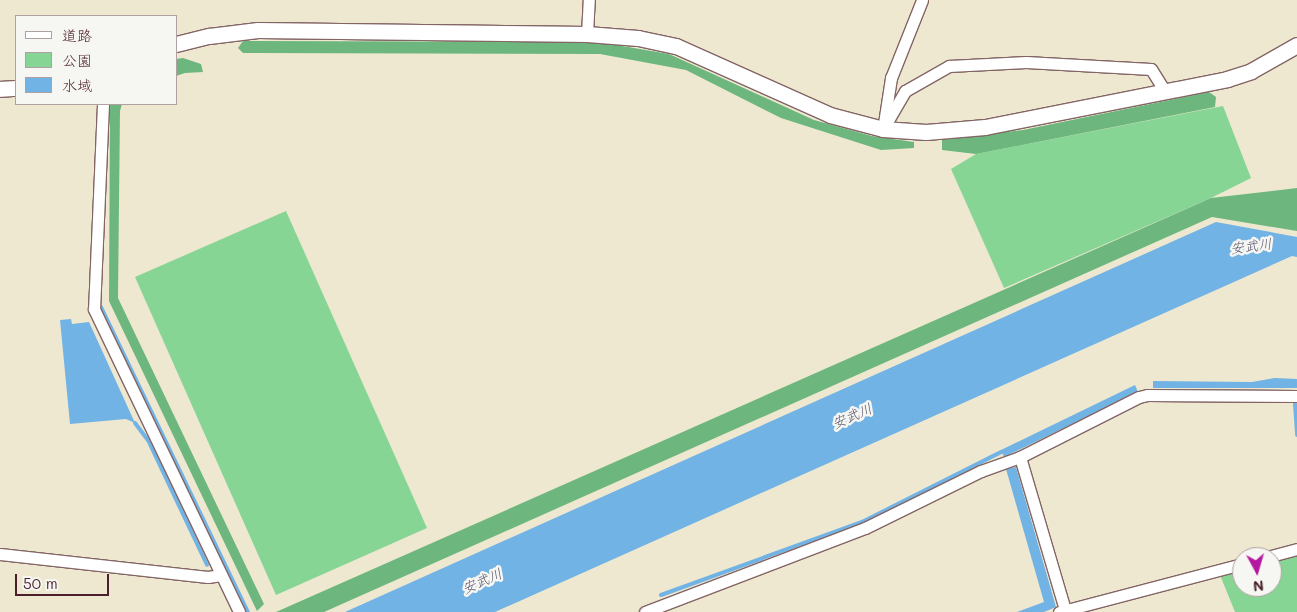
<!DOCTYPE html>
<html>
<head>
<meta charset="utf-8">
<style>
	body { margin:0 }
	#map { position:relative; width:1297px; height:612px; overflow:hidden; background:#eee8d0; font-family:Mali,"Klee One",sans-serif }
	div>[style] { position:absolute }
	.green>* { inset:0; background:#87d594 }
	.forest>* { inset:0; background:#6db67e }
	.water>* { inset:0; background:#72b3e6 }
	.stream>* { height:4px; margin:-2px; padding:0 2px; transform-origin:2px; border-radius:2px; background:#72b3e6 }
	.roads { filter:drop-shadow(1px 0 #836565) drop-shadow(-1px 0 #836565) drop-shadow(0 1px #836565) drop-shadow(0 -1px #836565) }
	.minor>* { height:11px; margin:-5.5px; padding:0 5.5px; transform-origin:5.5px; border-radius:5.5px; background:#fff }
	.tertiary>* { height:15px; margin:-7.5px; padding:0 7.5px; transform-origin:7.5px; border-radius:7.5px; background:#fff }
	span { translate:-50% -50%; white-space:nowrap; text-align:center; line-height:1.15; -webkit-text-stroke:5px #f6f6f2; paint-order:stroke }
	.water-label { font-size:14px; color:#58536c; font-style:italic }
	.legend { position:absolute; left:15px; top:15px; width:162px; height:90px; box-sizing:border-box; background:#f6f6f2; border:1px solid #b1a0a2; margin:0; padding:6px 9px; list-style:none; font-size:15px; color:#4a1f2b }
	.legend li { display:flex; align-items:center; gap:10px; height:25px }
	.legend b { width:25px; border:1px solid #b1a0a2 }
	.north { position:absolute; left:1232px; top:547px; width:50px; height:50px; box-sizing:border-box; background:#f6f6f2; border:1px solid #b1a0a2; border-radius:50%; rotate:174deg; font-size:14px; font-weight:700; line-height:20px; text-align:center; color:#4a1f2b }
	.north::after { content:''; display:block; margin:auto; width:18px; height:22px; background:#b5179e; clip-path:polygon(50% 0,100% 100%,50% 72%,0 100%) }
	.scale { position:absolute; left:15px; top:574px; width:94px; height:22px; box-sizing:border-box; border:2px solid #4a1f2b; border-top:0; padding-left:6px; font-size:15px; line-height:18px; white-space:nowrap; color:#4a1f2b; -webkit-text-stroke:4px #f6f6f2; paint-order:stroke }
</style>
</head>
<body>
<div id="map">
	<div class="green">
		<i style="clip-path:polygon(1223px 106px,1251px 178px,1211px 198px,1004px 288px,951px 169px,976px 154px)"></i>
		<i style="clip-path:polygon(286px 211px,427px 528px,276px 595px,135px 277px)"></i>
		<i style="clip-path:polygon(1297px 554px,1297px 612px,1235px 612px,1220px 575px,1242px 569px,1242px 587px,1272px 587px,1272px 561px)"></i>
	</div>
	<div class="forest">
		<i style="clip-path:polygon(243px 41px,599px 42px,669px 54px,814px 120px,872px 136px,914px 142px,914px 148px,881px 150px,781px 118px,686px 70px,600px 54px,243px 53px,238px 48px)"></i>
		<i style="clip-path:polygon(183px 58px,201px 64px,203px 72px,185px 73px,176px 76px,176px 59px)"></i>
		<i style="clip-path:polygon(1209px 92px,1216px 97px,1215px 107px,976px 154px,942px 150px,942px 140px,1023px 130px)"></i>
		<i style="clip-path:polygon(110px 104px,122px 104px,120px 111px,118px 298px,264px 604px,257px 611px,109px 301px)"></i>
		<i style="clip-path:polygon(1297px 188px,1297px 231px,1212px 217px,324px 612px,276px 612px,1211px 198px)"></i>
	</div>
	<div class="water">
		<i style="clip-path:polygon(1216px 222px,1297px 237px,1297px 257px,1292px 256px,495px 612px,345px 612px)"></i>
		<i style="clip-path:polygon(71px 319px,72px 324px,89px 322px,135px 423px,126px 419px,70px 424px,60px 320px)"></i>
		<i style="clip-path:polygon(1275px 378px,1297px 379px,1297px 388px,1153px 388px,1153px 381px,1252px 382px)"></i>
		<i style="clip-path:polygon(1135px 385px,1138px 392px,1004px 457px,1001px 450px)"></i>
		<i style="clip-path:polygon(1016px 467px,1056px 607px,1044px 612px,1017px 612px,1044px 602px,1006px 469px)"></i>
	</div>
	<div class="stream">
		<i style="left:101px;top:307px;width:339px;rotate:64.3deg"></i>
		<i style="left:1295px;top:404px;width:31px;rotate:86deg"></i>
		<i style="left:135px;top:423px;width:21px;rotate:53deg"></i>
		<i style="left:148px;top:440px;width:138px;rotate:64.7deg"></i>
		<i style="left:661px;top:595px;width:214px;rotate:-20deg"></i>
		<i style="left:862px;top:522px;width:156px;rotate:-26.7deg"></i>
	</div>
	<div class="roads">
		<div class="minor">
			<i style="left:587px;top:34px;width:34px;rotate:-87deg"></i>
			<i style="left:103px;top:104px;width:205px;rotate:92.5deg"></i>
			<i style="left:94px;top:309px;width:336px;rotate:64.4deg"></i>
			<i style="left:884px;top:123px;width:46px;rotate:-81.2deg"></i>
			<i style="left:891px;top:78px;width:84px;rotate:-68.3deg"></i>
			<i style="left:883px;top:129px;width:44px;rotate:-59.9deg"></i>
			<i style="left:905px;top:91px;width:51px;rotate:-29.6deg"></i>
			<i style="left:949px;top:66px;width:77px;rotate:-3deg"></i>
			<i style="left:1026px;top:62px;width:125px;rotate:3.2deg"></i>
			<i style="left:1151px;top:69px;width:28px;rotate:58deg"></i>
			<i style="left:1020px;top:457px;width:159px;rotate:73.6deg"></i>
			<i style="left:0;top:554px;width:209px;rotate:6.3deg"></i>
			<i style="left:208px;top:577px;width:13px;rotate:-9deg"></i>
			<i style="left:1267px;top:557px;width:31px;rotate:-15deg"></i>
			<i style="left:645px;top:612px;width:235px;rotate:-20.9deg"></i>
			<i style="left:865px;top:528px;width:129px;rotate:-26.2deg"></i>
			<i style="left:981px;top:471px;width:41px;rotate:-19.7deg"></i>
			<i style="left:1020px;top:457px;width:133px;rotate:-26.8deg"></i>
			<i style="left:1139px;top:397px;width:8px;rotate:-14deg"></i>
			<i style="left:1147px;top:395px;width:150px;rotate:0.4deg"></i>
			<i style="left:1059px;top:612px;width:189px;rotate:-14.7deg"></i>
		</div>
		<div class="tertiary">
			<i style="left:176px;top:44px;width:34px;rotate:-14deg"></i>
			<i style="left:209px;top:36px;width:49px;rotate:-7deg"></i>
			<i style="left:258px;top:30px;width:329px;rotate:0.7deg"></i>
			<i style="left:587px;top:34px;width:51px;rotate:4.5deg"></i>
			<i style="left:638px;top:38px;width:39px;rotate:12deg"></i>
			<i style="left:676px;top:46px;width:169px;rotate:24.1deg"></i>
			<i style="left:830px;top:115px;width:55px;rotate:14.8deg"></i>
			<i style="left:883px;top:129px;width:43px;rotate:4deg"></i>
			<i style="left:926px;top:132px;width:59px;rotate:-4.8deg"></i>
			<i style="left:985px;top:127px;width:247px;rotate:-11.2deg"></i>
			<i style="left:1227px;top:79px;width:25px;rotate:-18deg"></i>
			<i style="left:1251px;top:71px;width:53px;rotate:-29.5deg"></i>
			<i style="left:0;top:89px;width:16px;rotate:-4deg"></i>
		</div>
	</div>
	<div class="water-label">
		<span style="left:1251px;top:246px;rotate:-7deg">安武川</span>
		<span style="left:852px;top:416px;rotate:-24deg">安武川</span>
		<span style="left:482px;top:581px;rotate:-24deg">安武川</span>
	</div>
	<ul class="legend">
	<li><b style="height:6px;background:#fff"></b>道路</li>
	<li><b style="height:14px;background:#87d594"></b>公園</li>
	<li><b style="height:14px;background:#72b3e6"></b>水域</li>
	</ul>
	<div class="north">N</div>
	<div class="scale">50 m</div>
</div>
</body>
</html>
